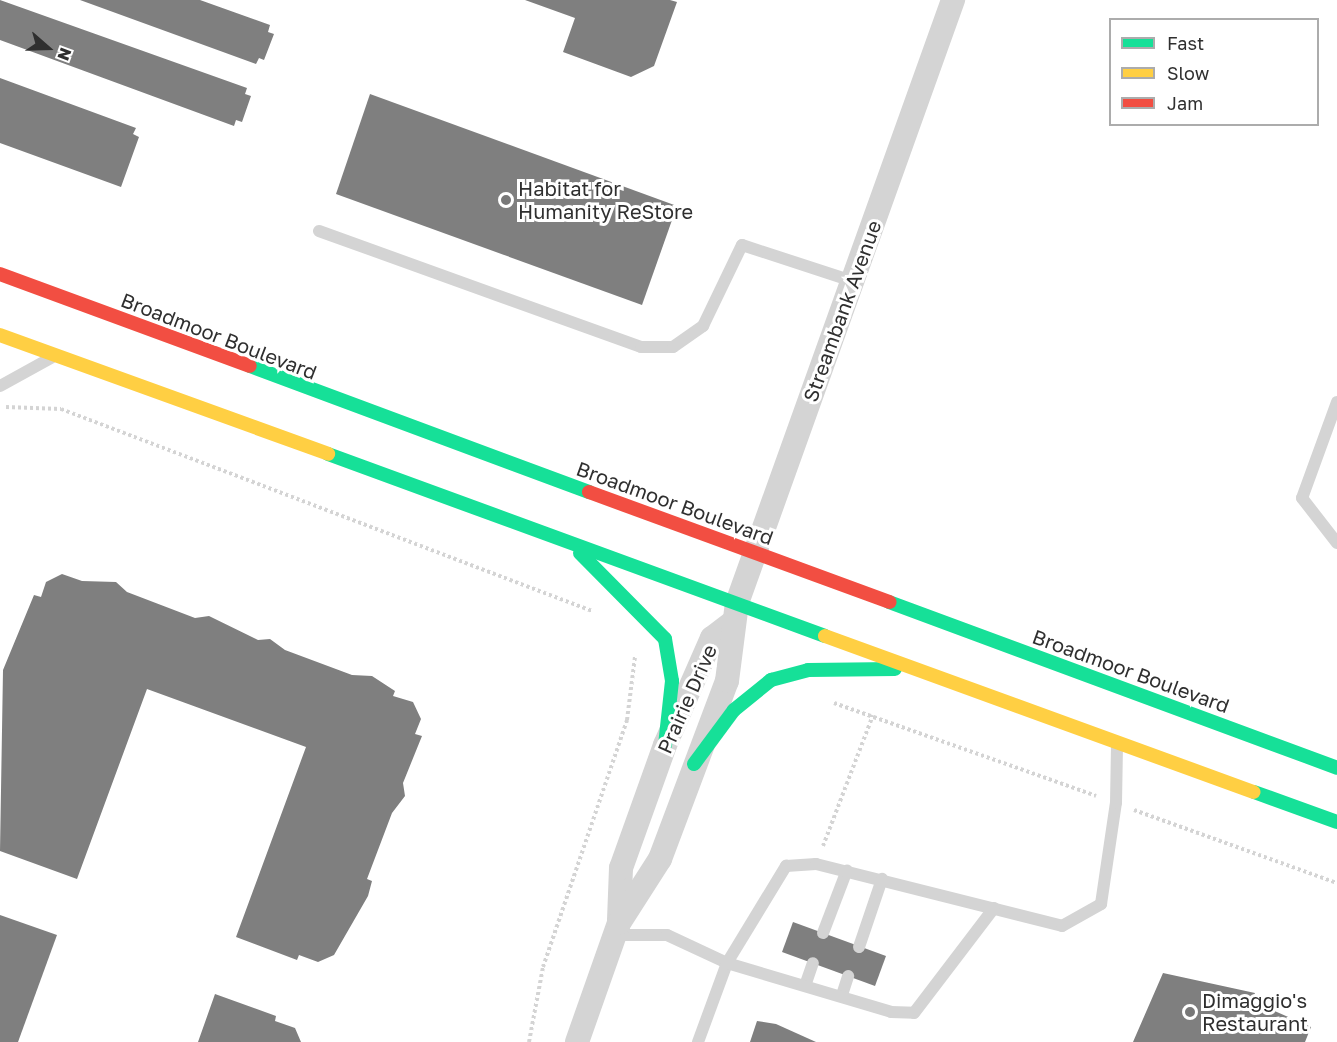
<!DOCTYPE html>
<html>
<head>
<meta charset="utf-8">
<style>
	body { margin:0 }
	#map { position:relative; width:1337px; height:1042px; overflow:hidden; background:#fff; font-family:"Golos Text",sans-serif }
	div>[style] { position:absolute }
	.building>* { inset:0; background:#7f7f7f }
	.path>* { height:4px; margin-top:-2px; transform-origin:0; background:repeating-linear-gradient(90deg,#d4d4d4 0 3px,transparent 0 6px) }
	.lane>* { height:12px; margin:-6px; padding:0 6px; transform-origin:6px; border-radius:6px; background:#d4d4d4 }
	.street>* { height:24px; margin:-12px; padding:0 12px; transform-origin:12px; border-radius:12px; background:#d4d4d4 }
	.fast>* { height:14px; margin:-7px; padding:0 7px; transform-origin:7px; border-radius:7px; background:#16e098 }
	.slow>* { height:14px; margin:-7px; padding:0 7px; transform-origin:7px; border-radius:7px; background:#ffcf43 }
	.jam>* { height:14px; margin:-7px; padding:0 7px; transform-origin:7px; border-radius:7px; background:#f24e42 }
	.dots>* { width:16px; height:16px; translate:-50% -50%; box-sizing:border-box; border:3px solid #fff; border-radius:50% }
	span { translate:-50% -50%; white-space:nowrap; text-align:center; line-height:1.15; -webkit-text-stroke:6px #fff; paint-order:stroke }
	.poi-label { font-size:20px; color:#2f2f2f }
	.left { translate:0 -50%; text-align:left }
	.street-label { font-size:20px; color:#2f2f2f }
	.legend { position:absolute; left:1109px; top:18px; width:210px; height:108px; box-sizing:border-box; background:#fff; border:2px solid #acacac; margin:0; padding:8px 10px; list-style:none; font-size:18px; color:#2f2f2f }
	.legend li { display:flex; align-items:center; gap:12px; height:30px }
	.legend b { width:30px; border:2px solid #acacac }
	.north { position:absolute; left:18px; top:18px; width:60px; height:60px; -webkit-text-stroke:4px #fff; paint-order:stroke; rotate:110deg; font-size:16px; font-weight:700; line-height:24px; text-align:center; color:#2f2f2f }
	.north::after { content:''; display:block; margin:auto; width:21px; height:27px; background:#2f2f2f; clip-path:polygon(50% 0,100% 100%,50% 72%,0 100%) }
</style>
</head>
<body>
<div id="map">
	<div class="building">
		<i style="clip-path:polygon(0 0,247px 88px,245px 94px,251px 96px,242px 122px,236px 120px,234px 126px,0 40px)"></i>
		<i style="clip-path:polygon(80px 0,200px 0,270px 25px,268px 32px,274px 34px,264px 60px,259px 58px,256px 64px)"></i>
		<i style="clip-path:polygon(525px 0,670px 0,677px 2px,654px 66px,631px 77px,563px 52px,575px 18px)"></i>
		<i style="clip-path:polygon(0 78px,136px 128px,133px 134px,139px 137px,121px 187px,0 143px)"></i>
		<i style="clip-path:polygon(370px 94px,677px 206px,642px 305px,336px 194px)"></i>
		<i style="clip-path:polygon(62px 574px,82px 581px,116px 582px,127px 592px,195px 618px,209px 616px,258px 640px,270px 639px,285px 650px,352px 675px,372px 676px,395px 691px,393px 696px,413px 702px,421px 719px,415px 734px,422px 736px,403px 783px,405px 796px,392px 813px,367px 879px,372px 881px,368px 896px,334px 955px,318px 962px,299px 955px,297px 960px,236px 937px,306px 747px,147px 689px,77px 879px,0 851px,3px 670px,34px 595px,41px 597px,46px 582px)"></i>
		<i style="clip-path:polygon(0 915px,57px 935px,18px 1042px,0 1042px)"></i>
		<i style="clip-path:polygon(793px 922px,886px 956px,875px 986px,782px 952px)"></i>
		<i style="clip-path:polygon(1163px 973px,1255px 993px,1252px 1001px,1311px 1027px,1305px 1042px,1133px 1042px)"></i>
		<i style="clip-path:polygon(215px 994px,276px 1016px,275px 1021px,295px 1028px,301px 1042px,198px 1042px)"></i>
		<i style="clip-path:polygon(757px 1021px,776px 1024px,816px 1042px,750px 1042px)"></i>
	</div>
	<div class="path">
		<i style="left:6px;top:407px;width:55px;rotate:2.1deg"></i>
		<i style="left:61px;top:409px;width:568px;rotate:20.83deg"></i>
		<i style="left:834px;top:703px;width:278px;rotate:19.5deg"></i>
		<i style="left:1134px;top:810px;width:216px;rotate:19.8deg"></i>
		<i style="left:823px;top:846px;width:140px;rotate:-69.1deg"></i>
		<i style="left:529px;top:1042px;width:76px;rotate:-79.4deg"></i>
		<i style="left:543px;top:967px;width:261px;rotate:-71.2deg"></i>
		<i style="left:627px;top:720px;width:64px;rotate:-82.8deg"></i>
	</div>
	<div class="lane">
		<i style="left:319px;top:231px;width:342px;rotate:19.8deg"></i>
		<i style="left:641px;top:347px;width:32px"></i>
		<i style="left:673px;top:347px;width:37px;rotate:-35deg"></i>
		<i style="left:703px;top:326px;width:90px;rotate:-64.3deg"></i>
		<i style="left:742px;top:245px;width:116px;rotate:18.1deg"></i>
		<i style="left:0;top:386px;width:58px;rotate:-28.8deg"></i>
		<i style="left:1337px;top:402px;width:102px;rotate:110deg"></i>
		<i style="left:1302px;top:498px;width:57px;rotate:52.1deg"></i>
		<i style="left:823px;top:933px;width:67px;rotate:-69.1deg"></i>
		<i style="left:615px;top:935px;width:52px"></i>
		<i style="left:667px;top:935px;width:66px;rotate:25deg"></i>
		<i style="left:727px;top:963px;width:114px;rotate:-58.7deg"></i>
		<i style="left:786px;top:866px;width:30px;rotate:-4deg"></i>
		<i style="left:816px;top:864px;width:254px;rotate:14.1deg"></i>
		<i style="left:1062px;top:926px;width:45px;rotate:-29.4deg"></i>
		<i style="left:1101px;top:904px;width:102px;rotate:-81.6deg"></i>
		<i style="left:1116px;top:803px;width:59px;rotate:-89deg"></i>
		<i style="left:859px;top:947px;width:72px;rotate:-71.3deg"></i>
		<i style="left:806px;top:983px;width:21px;rotate:-71deg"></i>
		<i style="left:842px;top:995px;width:20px;rotate:-72deg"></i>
		<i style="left:698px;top:1042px;width:84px;rotate:-69.8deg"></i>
		<i style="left:727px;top:963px;width:171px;rotate:16.6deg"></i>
		<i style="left:891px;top:1012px;width:23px;rotate:2deg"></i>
		<i style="left:914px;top:1013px;width:132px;rotate:-52.7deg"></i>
	</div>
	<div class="street">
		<i style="left:619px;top:920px;width:52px;rotate:-87.8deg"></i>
		<i style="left:621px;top:868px;width:131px;rotate:-70.3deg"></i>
		<i style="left:665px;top:745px;width:117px;rotate:-66.3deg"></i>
		<i style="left:712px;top:638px;width:25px;rotate:-37deg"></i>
		<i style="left:577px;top:1042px;width:126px;rotate:-70.6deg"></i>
		<i style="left:619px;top:923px;width:76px;rotate:-57.4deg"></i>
		<i style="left:660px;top:859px;width:190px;rotate:-69.4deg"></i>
		<i style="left:727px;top:681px;width:79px;rotate:-82.7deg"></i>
		<i style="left:737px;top:603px;width:641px;rotate:-70.29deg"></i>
	</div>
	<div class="fast">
		<i style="left:250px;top:366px;width:362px;rotate:20.4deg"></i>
		<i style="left:328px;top:454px;width:529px;rotate:20.11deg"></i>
		<i style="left:580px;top:553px;width:121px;rotate:45.3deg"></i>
		<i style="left:665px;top:639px;width:43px;rotate:80.5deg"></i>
		<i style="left:672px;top:681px;width:64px;rotate:96.2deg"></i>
		<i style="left:889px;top:602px;width:478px;rotate:20.3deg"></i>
		<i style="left:694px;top:764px;width:67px;rotate:-53.5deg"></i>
		<i style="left:734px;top:710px;width:48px;rotate:-39deg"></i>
		<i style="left:771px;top:680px;width:38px;rotate:-15deg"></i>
		<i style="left:808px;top:670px;width:87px;rotate:-0.7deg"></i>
		<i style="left:1254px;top:792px;width:88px;rotate:19.9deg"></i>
	</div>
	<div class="slow">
		<i style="left:0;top:335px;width:349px;rotate:19.9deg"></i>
		<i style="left:825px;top:636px;width:456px;rotate:20deg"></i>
	</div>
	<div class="jam">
		<i style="left:0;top:274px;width:266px;rotate:20.2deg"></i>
		<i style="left:589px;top:492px;width:320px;rotate:20.1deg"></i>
	</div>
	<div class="dots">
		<i style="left:506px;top:200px;background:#787878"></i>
		<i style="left:1190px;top:1012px;background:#787878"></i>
	</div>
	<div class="poi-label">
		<span class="left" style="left:518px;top:200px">Habitat for<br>Humanity ReStore</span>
		<span class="left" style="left:1202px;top:1012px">Dimaggio's<br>Restaurant</span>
	</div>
	<div class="street-label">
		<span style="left:842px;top:311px;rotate:-70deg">Streambank Avenue</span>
		<span style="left:219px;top:336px;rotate:21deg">Broadmoor Boulevard</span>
		<span style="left:675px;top:503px;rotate:20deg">Broadmoor Boulevard</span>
		<span style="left:1131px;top:671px;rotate:20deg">Broadmoor Boulevard</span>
		<span style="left:687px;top:699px;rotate:-66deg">Prairie Drive</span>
	</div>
	<ul class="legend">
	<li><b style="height:8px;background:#16e098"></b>Fast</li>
	<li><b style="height:8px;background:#ffcf43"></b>Slow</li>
	<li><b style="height:8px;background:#f24e42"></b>Jam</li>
	</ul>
	<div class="north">N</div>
</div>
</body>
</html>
